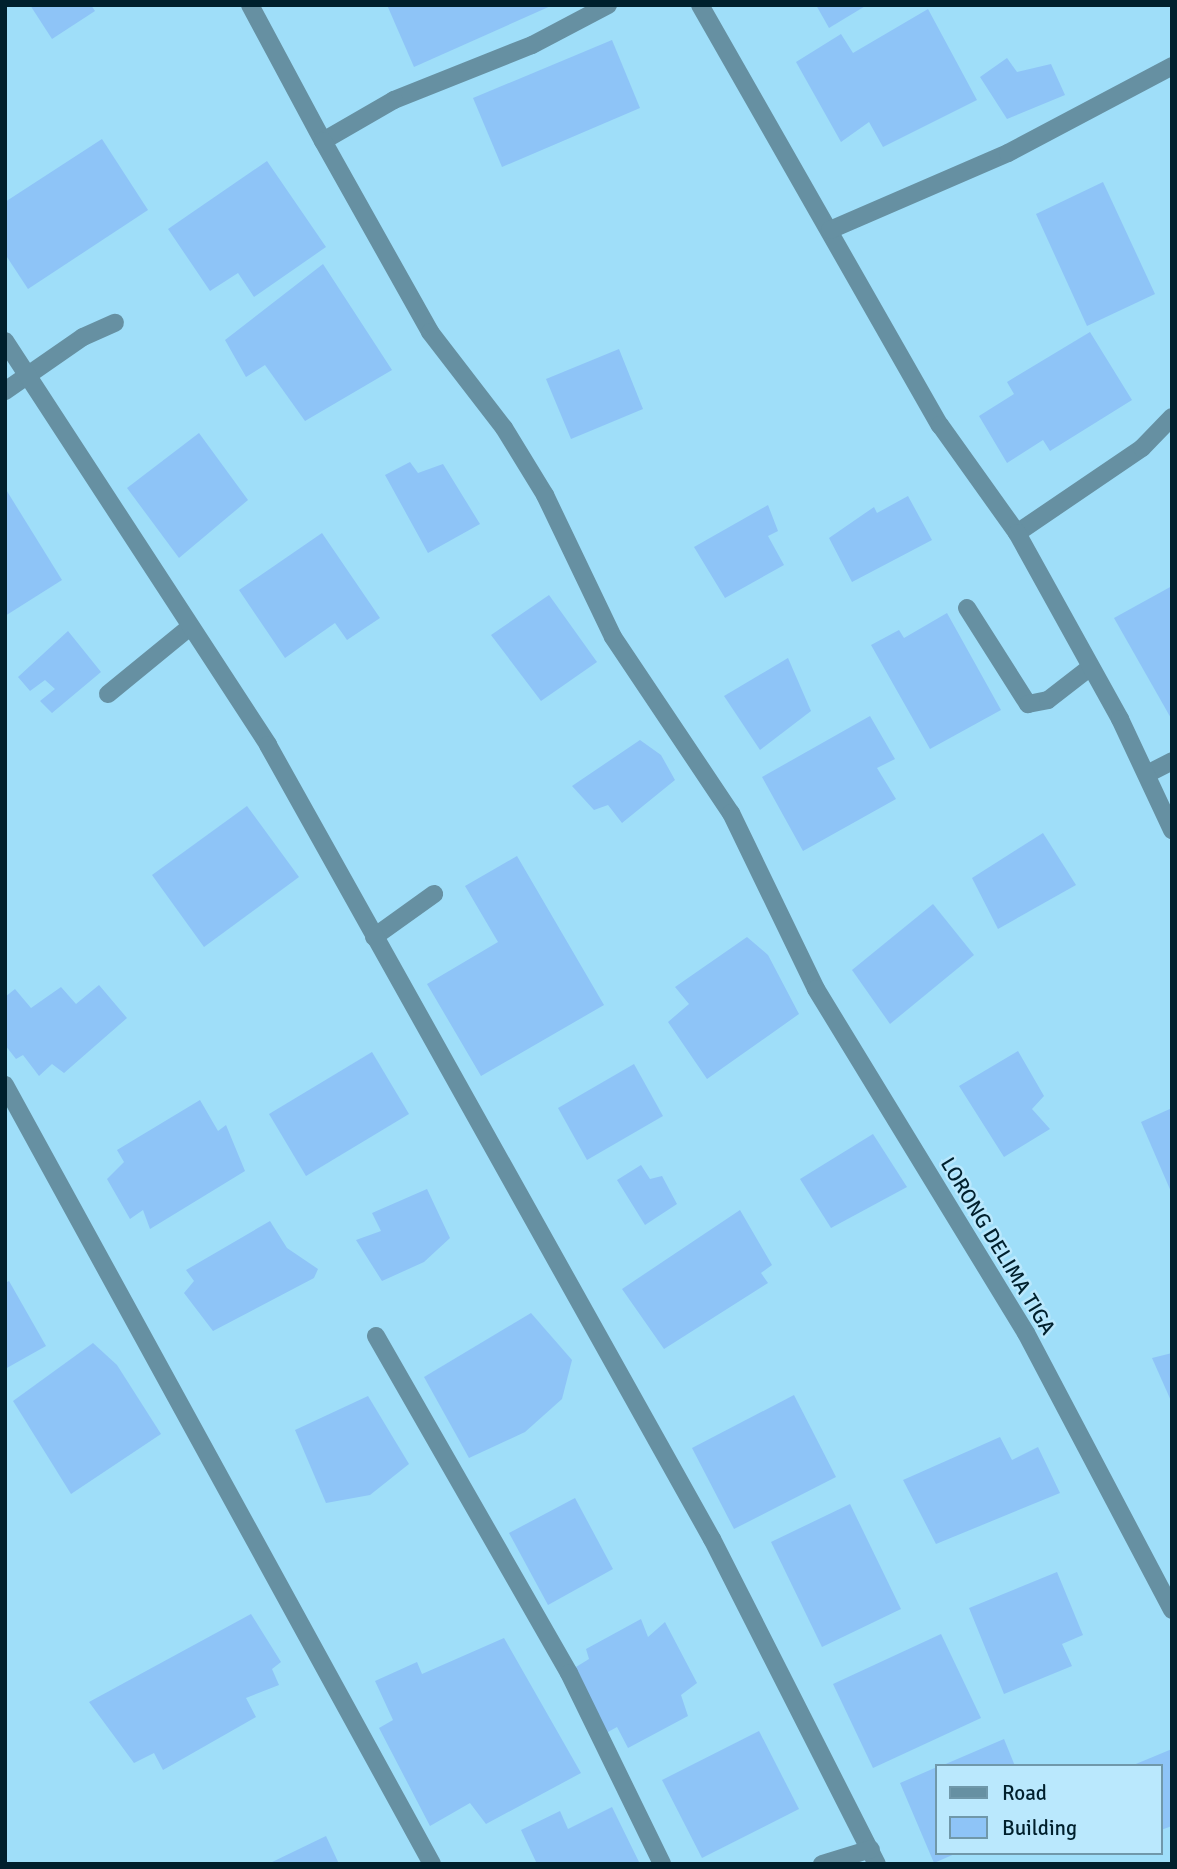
<!DOCTYPE html>
<html>
<head>
<meta charset="utf-8">
<style>
	body { margin:0 }
	#map { position:relative; width:1177px; height:1869px; overflow:hidden; background:#9fdef9; font-family:Signika,sans-serif }
	div>[style] { position:absolute }
	.building>* { inset:0; background:#8ec4f7 }
	.service>* { height:18px; margin:-9px; padding:0 9px; transform-origin:9px; border-radius:9px; background:#6690a2 }
	.minor>* { height:18px; margin:-9px; padding:0 9px; transform-origin:9px; border-radius:9px; background:#6690a2 }
	span { translate:-50% -50%; white-space:nowrap; text-align:center; line-height:1.15; -webkit-text-stroke:5px #bae8fd; paint-order:stroke }
	.street-label { font-size:21px; color:#00202d }
	.frame { position:absolute; inset:0; border:7px solid #00202d; pointer-events:none }
	.legend { position:absolute; left:935px; top:1764px; width:228px; height:91px; box-sizing:border-box; background:#bae8fd; border:2px solid #7098aa; margin:0; padding:9px 12px; list-style:none; font-size:21px; color:#00202d }
	.legend li { display:flex; align-items:center; gap:14px; height:35px }
	.legend b { width:35px; border:2px solid #7098aa }
</style>
</head>
<body>
<div id="map">
	<div class="building">
		<i style="clip-path:polygon(30px 5px,91px 5px,95px 11px,52px 39px)"></i>
		<i style="clip-path:polygon(387px 5px,553px 5px,414px 67px)"></i>
		<i style="clip-path:polygon(816px 5px,867px 5px,829px 28px)"></i>
		<i style="clip-path:polygon(928px 9px,977px 100px,883px 147px,869px 122px,841px 142px,796px 62px,841px 34px,853px 53px)"></i>
		<i style="clip-path:polygon(612px 40px,640px 108px,502px 167px,473px 98px)"></i>
		<i style="clip-path:polygon(1007px 58px,1017px 72px,1051px 64px,1065px 95px,1007px 119px,980px 77px)"></i>
		<i style="clip-path:polygon(102px 139px,148px 210px,28px 289px,5px 254px,5px 202px)"></i>
		<i style="clip-path:polygon(267px 161px,326px 247px,254px 297px,238px 273px,210px 291px,168px 229px)"></i>
		<i style="clip-path:polygon(1103px 182px,1155px 294px,1087px 326px,1036px 214px)"></i>
		<i style="clip-path:polygon(323px 264px,392px 370px,305px 421px,265px 365px,246px 377px,225px 340px)"></i>
		<i style="clip-path:polygon(1090px 332px,1132px 400px,1050px 451px,1043px 440px,1007px 463px,979px 416px,1014px 394px,1007px 382px)"></i>
		<i style="clip-path:polygon(619px 349px,643px 409px,571px 439px,546px 379px)"></i>
		<i style="clip-path:polygon(199px 433px,248px 500px,179px 558px,127px 488px)"></i>
		<i style="clip-path:polygon(410px 462px,418px 473px,443px 464px,480px 524px,428px 553px,385px 475px)"></i>
		<i style="clip-path:polygon(5px 488px,62px 580px,5px 616px)"></i>
		<i style="clip-path:polygon(908px 496px,932px 540px,852px 582px,829px 538px,874px 507px,877px 513px)"></i>
		<i style="clip-path:polygon(768px 505px,778px 531px,768px 536px,784px 565px,725px 598px,694px 547px)"></i>
		<i style="clip-path:polygon(322px 533px,380px 618px,347px 640px,335px 623px,285px 658px,239px 590px)"></i>
		<i style="clip-path:polygon(1172px 586px,1172px 720px,1114px 618px)"></i>
		<i style="clip-path:polygon(549px 595px,597px 662px,541px 701px,491px 635px)"></i>
		<i style="clip-path:polygon(947px 613px,1001px 710px,930px 749px,871px 645px,899px 630px,904px 638px)"></i>
		<i style="clip-path:polygon(68px 631px,101px 672px,52px 713px,40px 701px,55px 689px,45px 680px,30px 691px,18px 677px)"></i>
		<i style="clip-path:polygon(788px 658px,811px 711px,760px 750px,724px 696px)"></i>
		<i style="clip-path:polygon(870px 716px,895px 759px,877px 768px,896px 799px,803px 851px,762px 777px)"></i>
		<i style="clip-path:polygon(640px 740px,661px 755px,675px 780px,622px 823px,608px 805px,594px 810px,572px 786px)"></i>
		<i style="clip-path:polygon(247px 806px,299px 877px,204px 947px,152px 875px)"></i>
		<i style="clip-path:polygon(1043px 833px,1076px 885px,998px 929px,972px 878px)"></i>
		<i style="clip-path:polygon(517px 856px,604px 1005px,481px 1076px,427px 984px,498px 942px,465px 886px)"></i>
		<i style="clip-path:polygon(933px 904px,974px 955px,890px 1024px,852px 970px)"></i>
		<i style="clip-path:polygon(747px 937px,768px 955px,799px 1014px,707px 1079px,668px 1022px,689px 1004px,675px 987px)"></i>
		<i style="clip-path:polygon(99px 985px,127px 1018px,64px 1073px,52px 1064px,39px 1076px,23px 1055px,16px 1059px,5px 1045px,5px 997px,15px 989px,31px 1008px,61px 987px,76px 1004px)"></i>
		<i style="clip-path:polygon(1018px 1051px,1044px 1096px,1032px 1109px,1050px 1129px,1004px 1157px,959px 1086px)"></i>
		<i style="clip-path:polygon(372px 1052px,409px 1114px,306px 1176px,269px 1114px)"></i>
		<i style="clip-path:polygon(634px 1064px,663px 1116px,587px 1160px,558px 1108px)"></i>
		<i style="clip-path:polygon(200px 1100px,218px 1131px,226px 1125px,245px 1171px,150px 1229px,143px 1210px,130px 1219px,107px 1179px,124px 1162px,117px 1150px)"></i>
		<i style="clip-path:polygon(1172px 1108px,1172px 1194px,1141px 1122px)"></i>
		<i style="clip-path:polygon(873px 1134px,907px 1187px,831px 1228px,800px 1179px)"></i>
		<i style="clip-path:polygon(641px 1165px,650px 1179px,662px 1176px,677px 1204px,645px 1225px,617px 1180px)"></i>
		<i style="clip-path:polygon(427px 1189px,450px 1238px,424px 1262px,382px 1281px,356px 1240px,381px 1231px,372px 1213px)"></i>
		<i style="clip-path:polygon(740px 1210px,772px 1265px,761px 1273px,768px 1283px,664px 1349px,622px 1289px)"></i>
		<i style="clip-path:polygon(270px 1221px,287px 1248px,318px 1269px,314px 1278px,213px 1331px,184px 1293px,194px 1281px,186px 1270px)"></i>
		<i style="clip-path:polygon(9px 1281px,46px 1346px,5px 1369px,5px 1283px)"></i>
		<i style="clip-path:polygon(531px 1313px,572px 1360px,562px 1399px,525px 1432px,469px 1458px,424px 1377px)"></i>
		<i style="clip-path:polygon(93px 1343px,117px 1365px,161px 1434px,71px 1494px,13px 1401px)"></i>
		<i style="clip-path:polygon(1172px 1353px,1172px 1403px,1152px 1358px)"></i>
		<i style="clip-path:polygon(794px 1395px,836px 1477px,734px 1529px,692px 1448px)"></i>
		<i style="clip-path:polygon(368px 1396px,409px 1464px,370px 1495px,326px 1503px,295px 1430px)"></i>
		<i style="clip-path:polygon(1000px 1437px,1012px 1460px,1038px 1447px,1060px 1493px,936px 1544px,903px 1480px)"></i>
		<i style="clip-path:polygon(575px 1498px,613px 1569px,548px 1605px,509px 1533px)"></i>
		<i style="clip-path:polygon(850px 1504px,901px 1609px,822px 1647px,771px 1542px)"></i>
		<i style="clip-path:polygon(1057px 1572px,1083px 1635px,1062px 1644px,1072px 1666px,1004px 1694px,969px 1608px)"></i>
		<i style="clip-path:polygon(251px 1614px,281px 1662px,272px 1669px,279px 1685px,246px 1698px,256px 1717px,163px 1770px,154px 1753px,134px 1763px,89px 1702px)"></i>
		<i style="clip-path:polygon(641px 1619px,648px 1637px,665px 1622px,697px 1683px,681px 1695px,688px 1716px,628px 1748px,617px 1727px,606px 1733px,576px 1667px,589px 1659px,586px 1649px)"></i>
		<i style="clip-path:polygon(941px 1634px,981px 1718px,873px 1768px,833px 1684px)"></i>
		<i style="clip-path:polygon(504px 1638px,581px 1773px,486px 1824px,470px 1803px,430px 1826px,379px 1728px,393px 1720px,375px 1681px,417px 1662px,422px 1674px)"></i>
		<i style="clip-path:polygon(759px 1731px,799px 1809px,702px 1858px,662px 1780px)"></i>
		<i style="clip-path:polygon(1004px 1739px,1015px 1766px,941px 1766px)"></i>
		<i style="clip-path:polygon(1172px 1749px,1172px 1826px,1161px 1830px,1161px 1766px,1131px 1766px)"></i>
		<i style="clip-path:polygon(937px 1767px,937px 1853px,957px 1853px,934px 1863px,900px 1783px)"></i>
		<i style="clip-path:polygon(612px 1807px,640px 1864px,537px 1864px,521px 1830px,560px 1811px,568px 1829px)"></i>
		<i style="clip-path:polygon(326px 1836px,339px 1864px,268px 1864px)"></i>
	</div>
	<div class="service">
		<i style="left:5px;top:391px;width:95px;rotate:-34.7deg"></i>
		<i style="left:83px;top:337px;width:35px;rotate:-24deg"></i>
		<i style="left:1017px;top:533px;width:151px;rotate:-34.2deg"></i>
		<i style="left:1142px;top:448px;width:43px;rotate:-45.9deg"></i>
		<i style="left:967px;top:608px;width:114px;rotate:57.6deg"></i>
		<i style="left:1028px;top:704px;width:20px;rotate:-11deg"></i>
		<i style="left:1048px;top:700px;width:51px;rotate:-37.8deg"></i>
		<i style="left:108px;top:694px;width:106px;rotate:-39.3deg"></i>
		<i style="left:1147px;top:774px;width:28px;rotate:-27deg"></i>
		<i style="left:374px;top:937px;width:74px;rotate:-35.6deg"></i>
	</div>
	<div class="minor">
		<i style="left:250px;top:5px;width:154px;rotate:61.8deg"></i>
		<i style="left:608px;top:5px;width:86px;rotate:152.2deg"></i>
		<i style="left:532px;top:45px;width:149px;rotate:158.3deg"></i>
		<i style="left:394px;top:100px;width:82px;rotate:150deg"></i>
		<i style="left:323px;top:141px;width:219px;rotate:60.7deg"></i>
		<i style="left:430px;top:332px;width:121px;rotate:52.4deg"></i>
		<i style="left:504px;top:428px;width:79px;rotate:58.5deg"></i>
		<i style="left:545px;top:495px;width:157px;rotate:64.4deg"></i>
		<i style="left:613px;top:637px;width:212px;rotate:56.2deg"></i>
		<i style="left:731px;top:813px;width:195px;rotate:64.2deg"></i>
		<i style="left:816px;top:989px;width:403px;rotate:58.6deg"></i>
		<i style="left:1026px;top:1333px;width:313px;rotate:62.2deg"></i>
		<i style="left:700px;top:5px;width:484px;rotate:60.3deg"></i>
		<i style="left:940px;top:425px;width:133px;rotate:54.5deg"></i>
		<i style="left:1017px;top:533px;width:213px;rotate:61deg"></i>
		<i style="left:1120px;top:719px;width:123px;rotate:64.9deg"></i>
		<i style="left:830px;top:230px;width:194px;rotate:-23.4deg"></i>
		<i style="left:1008px;top:153px;width:186px;rotate:-27.9deg"></i>
		<i style="left:5px;top:341px;width:482px;rotate:56.9deg"></i>
		<i style="left:268px;top:745px;width:910px;rotate:60.79deg"></i>
		<i style="left:712px;top:1539px;width:364px;rotate:63.1deg"></i>
		<i style="left:5px;top:1085px;width:888px;rotate:61.27deg"></i>
		<i style="left:376px;top:1336px;width:388px;rotate:60.2deg"></i>
		<i style="left:569px;top:1673px;width:212px;rotate:64deg"></i>
		<i style="left:822px;top:1864px;width:51px;rotate:-17deg"></i>
	</div>
	<div class="street-label">
		<span style="left:998px;top:1246px;rotate:59deg">LORONG DELIMA TIGA</span>
	</div>
	<div class="frame"></div>
	<ul class="legend">
	<li><b style="height:9px;background:#6690a2"></b>Road</li>
	<li><b style="height:19px;background:#8ec4f7"></b>Building</li>
	</ul>
</div>
</body>
</html>
